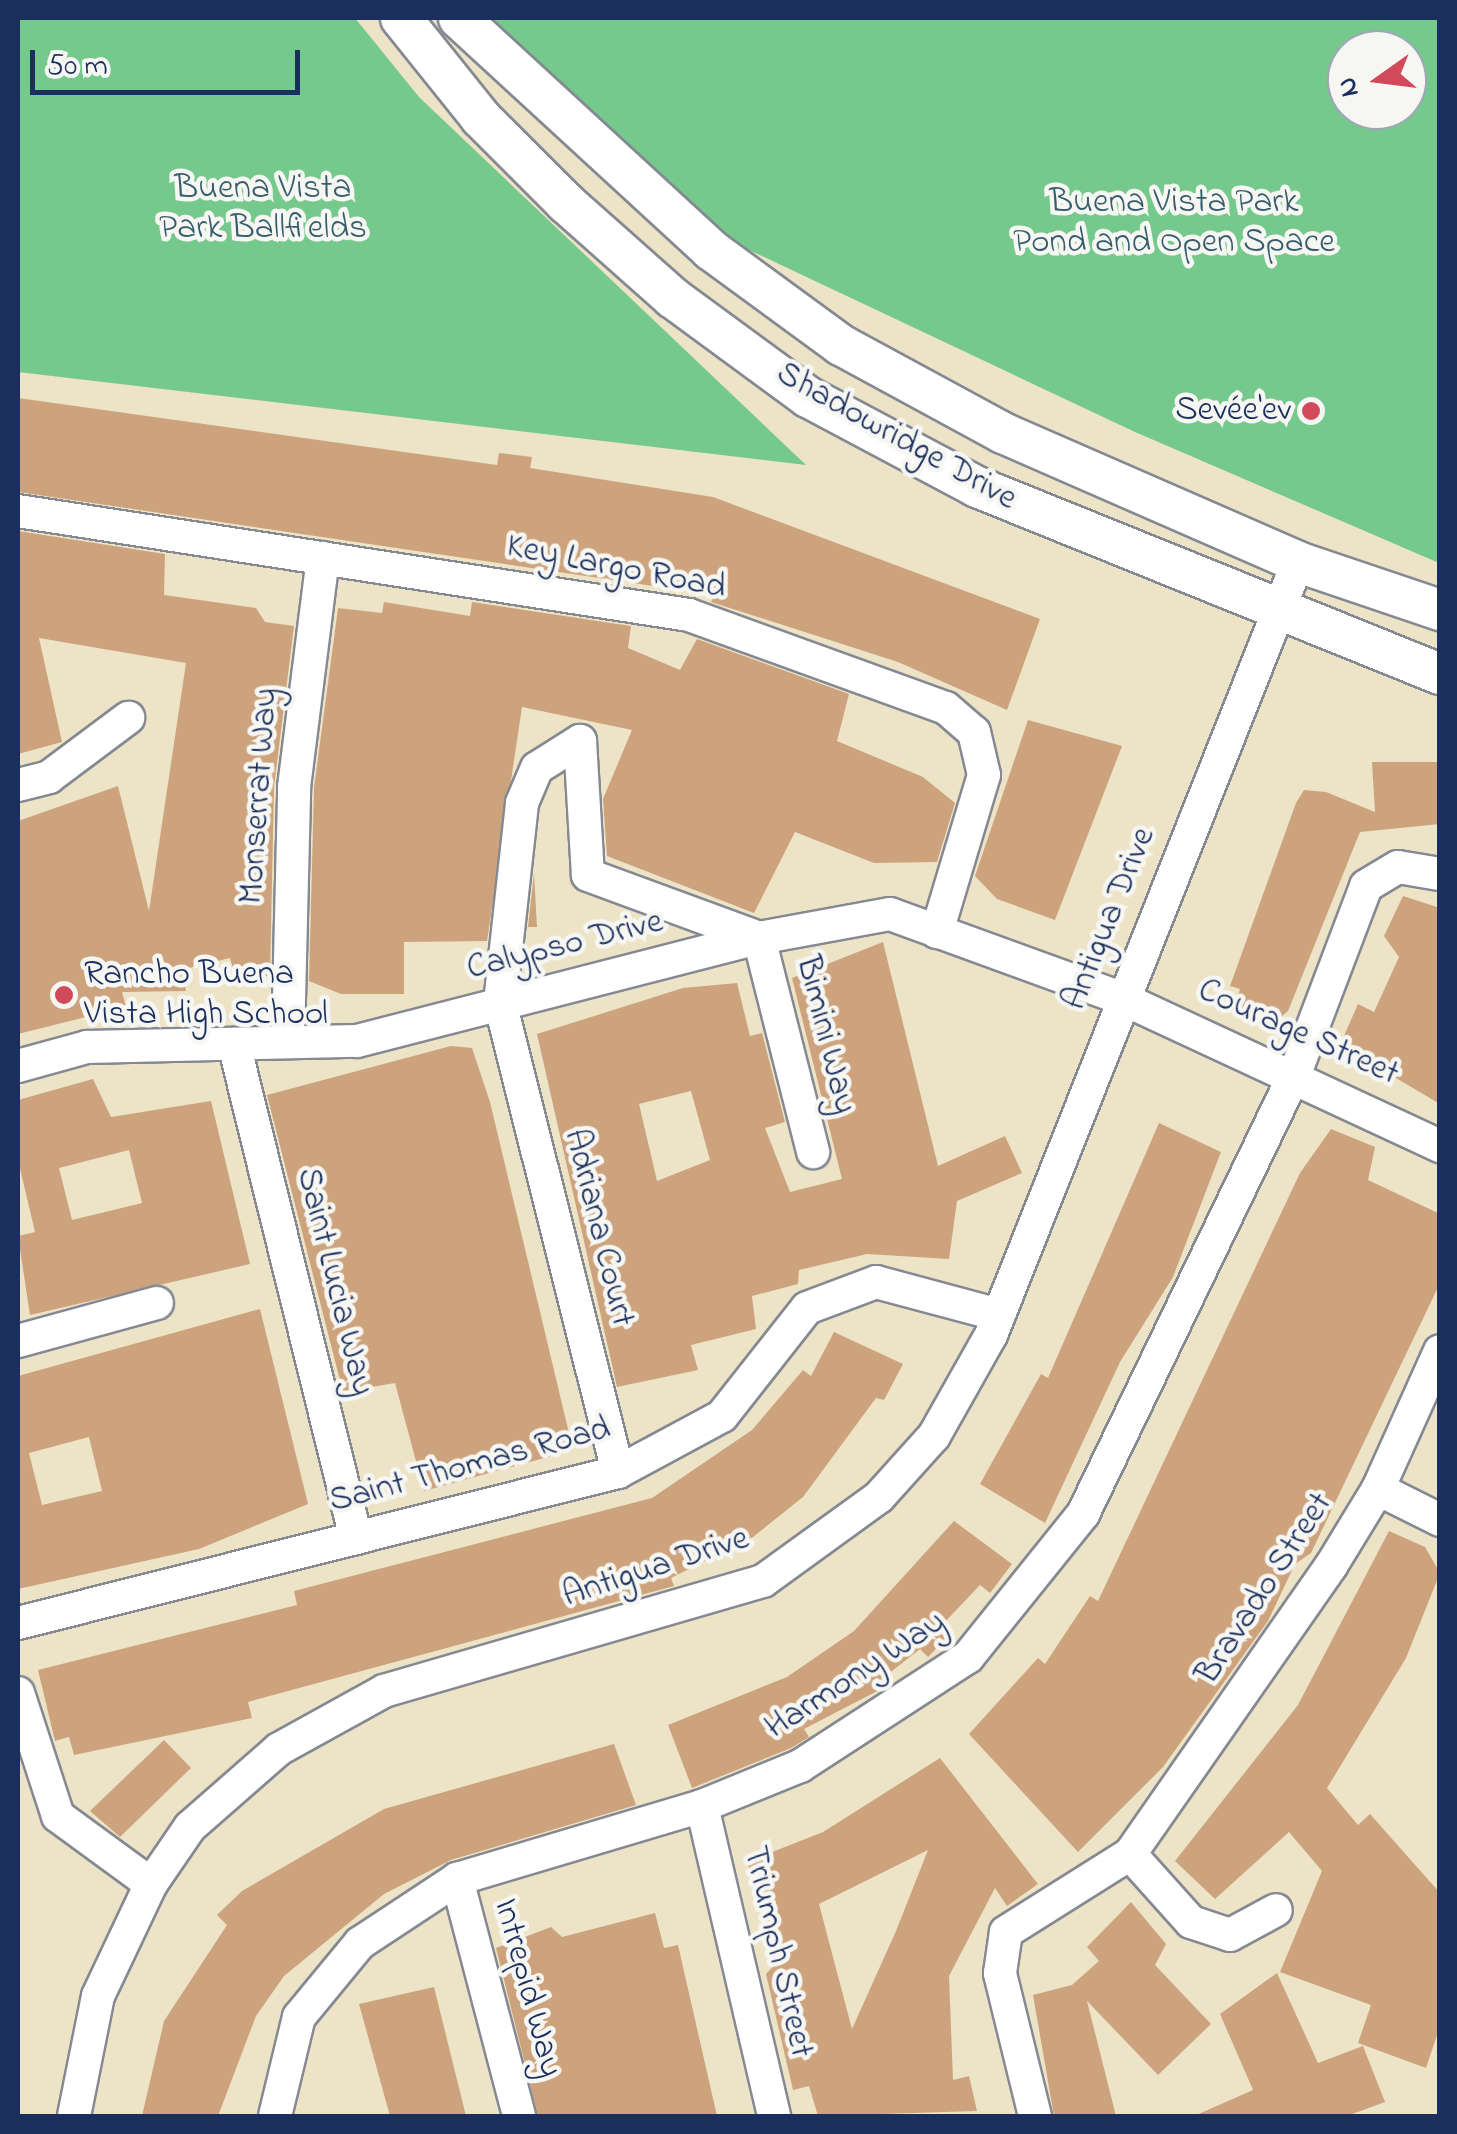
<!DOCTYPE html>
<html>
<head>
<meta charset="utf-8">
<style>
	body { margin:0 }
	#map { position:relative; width:1457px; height:2134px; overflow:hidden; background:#ede3c7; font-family:"Indie Flower",sans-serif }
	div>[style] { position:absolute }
	.green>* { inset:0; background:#75c98c }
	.building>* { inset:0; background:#cda37d }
	.roads { filter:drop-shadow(2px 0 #848992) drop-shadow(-2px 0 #848992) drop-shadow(0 2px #848992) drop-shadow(0 -2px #848992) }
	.minor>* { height:32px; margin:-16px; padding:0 16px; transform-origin:16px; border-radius:16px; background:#fff }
	.tertiary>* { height:40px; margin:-20px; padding:0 20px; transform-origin:20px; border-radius:20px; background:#fff }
	.dots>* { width:28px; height:28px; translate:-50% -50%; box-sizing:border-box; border:5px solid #f6f6f2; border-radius:50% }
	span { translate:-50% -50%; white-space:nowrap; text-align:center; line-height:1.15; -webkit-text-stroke:9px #f6f6f2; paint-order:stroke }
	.park-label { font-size:35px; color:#365d6c }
	.poi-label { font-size:35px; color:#1b2f5e }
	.right { translate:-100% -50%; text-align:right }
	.left { translate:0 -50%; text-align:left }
	.street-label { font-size:35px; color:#1b2f5e }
	.frame { position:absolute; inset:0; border:20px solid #1b2f5e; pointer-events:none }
	.north { position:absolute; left:1327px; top:30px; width:100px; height:100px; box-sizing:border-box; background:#f6f6f2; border:2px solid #9ea6b7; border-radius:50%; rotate:256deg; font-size:28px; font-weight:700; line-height:40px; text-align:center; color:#1b2f5e }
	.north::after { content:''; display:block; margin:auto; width:35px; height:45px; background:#d1495b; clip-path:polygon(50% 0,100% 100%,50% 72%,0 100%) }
	.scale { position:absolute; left:30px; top:50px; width:270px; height:45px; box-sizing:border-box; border:5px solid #1b2f5e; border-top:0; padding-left:12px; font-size:30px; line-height:35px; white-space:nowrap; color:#1b2f5e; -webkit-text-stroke:8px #f6f6f2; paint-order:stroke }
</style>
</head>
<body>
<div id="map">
	<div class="green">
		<i style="clip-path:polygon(18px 18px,355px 18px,419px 97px,806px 465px,18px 372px)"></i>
		<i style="clip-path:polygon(evenodd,480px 18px,1439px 18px,1439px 563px,1135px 432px,624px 191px,480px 18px,1347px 50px,1407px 50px,1407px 110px,1347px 110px,1347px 50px)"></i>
	</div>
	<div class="building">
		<i style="clip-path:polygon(18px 398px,497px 465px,499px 453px,532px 457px,530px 468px,713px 497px,1040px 619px,1007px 710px,898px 662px,711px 602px,714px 595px,18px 492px)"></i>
		<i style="clip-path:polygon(18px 531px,165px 554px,164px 595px,256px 608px,265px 622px,294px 626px,274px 787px,270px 976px,235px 976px,230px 958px,181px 970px,186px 991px,122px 992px,126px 1007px,18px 1034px,18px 821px,118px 786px,149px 911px,186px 663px,39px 638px,62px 742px,18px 754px)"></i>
		<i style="clip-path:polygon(384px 602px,470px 616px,472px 602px,631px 626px,628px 648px,680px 670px,697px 639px,849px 694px,837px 741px,923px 777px,955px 803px,937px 862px,874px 863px,795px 832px,754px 913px,607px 856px,603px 799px,632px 730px,522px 707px,487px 941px,404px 942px,404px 994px,341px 994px,309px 981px,314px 788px,338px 608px,382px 613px)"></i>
		<i style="clip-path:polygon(1028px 720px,1122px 746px,1055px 920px,997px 899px,975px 876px)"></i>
		<i style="clip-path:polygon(1372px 762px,1440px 762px,1440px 824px,1360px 832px,1288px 1011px,1276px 1021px,1235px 1006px,1240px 989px,1230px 986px,1296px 803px,1304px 790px,1326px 792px,1375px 812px)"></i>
		<i style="clip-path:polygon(534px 874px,537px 927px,528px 927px)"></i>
		<i style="clip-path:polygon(1403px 896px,1440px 908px,1440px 1104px,1340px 1045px,1358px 1004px,1374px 1012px,1399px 957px,1384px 936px)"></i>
		<i style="clip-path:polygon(evenodd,883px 942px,938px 1166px,1005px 1136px,1022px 1173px,957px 1201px,949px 1259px,867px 1254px,799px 1270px,798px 1284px,752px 1296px,756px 1329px,691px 1345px,698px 1370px,617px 1387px,537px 1034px,683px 988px,737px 983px,750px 1036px,762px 1033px,785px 1122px,765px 1128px,790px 1192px,842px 1179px,792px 978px,883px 942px,691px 1091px,710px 1160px,657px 1181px,639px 1104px,691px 1091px)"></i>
		<i style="clip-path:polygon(451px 1046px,472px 1048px,490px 1102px,573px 1450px,424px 1491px,395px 1383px,343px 1392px,267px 1095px)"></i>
		<i style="clip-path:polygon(evenodd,93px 1079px,111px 1117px,211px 1101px,250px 1264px,30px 1315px,18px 1236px,35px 1232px,18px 1160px,18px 1100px,93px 1079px,129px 1150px,142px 1203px,72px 1220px,59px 1168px,129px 1150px)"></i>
		<i style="clip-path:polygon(1159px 1123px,1221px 1152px,1173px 1277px,1120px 1362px,1045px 1523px,980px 1484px,1041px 1374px,1048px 1378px)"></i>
		<i style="clip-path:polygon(1331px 1129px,1375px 1147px,1368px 1180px,1440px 1214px,1440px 1283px,1311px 1553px,1295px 1564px,1268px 1621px,1163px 1767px,1078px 1852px,969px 1734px,1038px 1658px,1045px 1664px,1090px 1596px,1098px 1601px,1300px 1173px)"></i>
		<i style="clip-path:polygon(evenodd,260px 1309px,308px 1504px,199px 1549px,18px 1589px,18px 1376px,260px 1309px,89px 1437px,102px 1491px,42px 1505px,29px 1453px,89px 1437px)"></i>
		<i style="clip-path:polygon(834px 1332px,903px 1364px,884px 1400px,876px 1398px,803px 1497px,753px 1537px,671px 1578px,674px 1586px,248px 1702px,252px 1718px,74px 1755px,69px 1737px,55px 1741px,38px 1670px,297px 1605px,294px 1591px,652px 1498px,752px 1430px,803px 1370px,811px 1376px)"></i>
		<i style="clip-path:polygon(954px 1521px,1012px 1564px,990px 1593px,980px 1585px,944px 1623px,953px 1631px,928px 1657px,920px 1649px,878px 1682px,883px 1688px,804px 1729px,809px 1737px,791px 1748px,692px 1788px,668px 1725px,787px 1677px,854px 1631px)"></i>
		<i style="clip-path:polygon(1389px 1531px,1425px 1547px,1440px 1573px,1406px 1658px,1327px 1788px,1358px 1825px,1370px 1814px,1440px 1893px,1440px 2026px,1426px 2068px,1358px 2043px,1371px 2005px,1280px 1972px,1322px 1871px,1289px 1832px,1215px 1899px,1175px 1861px,1298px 1705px)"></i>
		<i style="clip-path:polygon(164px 1740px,191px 1768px,120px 1837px,90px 1811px)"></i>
		<i style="clip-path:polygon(614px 1744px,636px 1805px,451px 1860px,384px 1894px,284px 1976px,256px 2016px,218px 2116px,142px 2116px,164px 2021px,227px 1925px,217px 1915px,242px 1891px,384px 1809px)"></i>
		<i style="clip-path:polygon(evenodd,940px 1758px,1038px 1884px,1007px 1906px,995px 1888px,949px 1976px,953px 2080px,969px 2076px,977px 2111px,818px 2116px,809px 2086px,793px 2090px,766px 1974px,779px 1960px,747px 1862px,823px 1832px,940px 1758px,928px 1850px,896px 1931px,852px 2029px,819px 1904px,928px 1850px)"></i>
		<i style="clip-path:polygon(1131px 1902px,1166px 1944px,1155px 1965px,1211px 2024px,1158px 2075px,1087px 2001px,1116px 2116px,1054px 2116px,1033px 1995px,1072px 1985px,1099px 1961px,1087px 1947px)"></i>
		<i style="clip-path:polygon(655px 1913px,664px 1948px,678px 1945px,717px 2116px,538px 2116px,496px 1948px,551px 1927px,562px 1937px)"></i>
		<i style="clip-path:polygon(1277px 1973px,1318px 2063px,1363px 2046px,1385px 2102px,1347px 2116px,1194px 2116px,1253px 2090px,1220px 2014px)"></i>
		<i style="clip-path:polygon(434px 1987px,466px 2116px,390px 2116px,359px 2004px)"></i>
	</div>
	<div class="roads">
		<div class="minor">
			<i style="left:18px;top:511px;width:679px;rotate:8.81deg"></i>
			<i style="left:689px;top:615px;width:273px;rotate:19.9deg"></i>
			<i style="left:946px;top:708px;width:37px;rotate:41deg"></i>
			<i style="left:974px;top:732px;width:44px;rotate:76.9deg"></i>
			<i style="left:984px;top:775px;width:164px;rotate:106.7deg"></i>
			<i style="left:18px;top:785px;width:32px;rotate:-14deg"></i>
			<i style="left:49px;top:777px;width:99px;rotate:-36.8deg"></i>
			<i style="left:288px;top:1041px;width:254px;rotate:-88.6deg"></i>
			<i style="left:294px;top:787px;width:231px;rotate:-82.8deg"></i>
			<i style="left:234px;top:1044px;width:509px;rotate:76.13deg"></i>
			<i style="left:18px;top:1066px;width:72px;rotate:-15.4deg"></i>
			<i style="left:87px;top:1047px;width:270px;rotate:-1.3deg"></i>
			<i style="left:357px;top:1041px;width:415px;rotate:-14.4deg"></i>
			<i style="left:759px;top:938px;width:133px;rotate:-10.4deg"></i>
			<i style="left:890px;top:914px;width:246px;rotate:20deg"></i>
			<i style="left:1121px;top:998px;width:352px;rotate:24.9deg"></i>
			<i style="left:18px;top:1341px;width:144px;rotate:-15.3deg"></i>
			<i style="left:618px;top:1472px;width:484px;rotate:-104.1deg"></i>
			<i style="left:500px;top:1003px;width:201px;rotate:-83.7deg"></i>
			<i style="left:522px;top:803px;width:38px;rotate:-67deg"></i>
			<i style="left:537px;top:768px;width:51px;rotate:-32.1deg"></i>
			<i style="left:580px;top:741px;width:134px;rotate:86.6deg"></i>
			<i style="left:588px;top:875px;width:182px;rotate:20.2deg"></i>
			<i style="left:759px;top:938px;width:221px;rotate:75.8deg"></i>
			<i style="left:1378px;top:1489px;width:69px;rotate:26.6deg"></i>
			<i style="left:18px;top:1623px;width:619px;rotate:-14.13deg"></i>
			<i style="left:618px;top:1472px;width:118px;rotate:-28.3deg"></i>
			<i style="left:722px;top:1416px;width:137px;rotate:-51.8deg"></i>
			<i style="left:807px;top:1308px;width:74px;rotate:-20.6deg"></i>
			<i style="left:876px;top:1282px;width:127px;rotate:15deg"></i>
			<i style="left:18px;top:1693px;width:129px;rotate:72deg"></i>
			<i style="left:58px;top:1816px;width:115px;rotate:36.2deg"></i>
			<i style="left:702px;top:1806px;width:318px;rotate:76.9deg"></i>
			<i style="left:1130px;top:1854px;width:91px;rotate:48.1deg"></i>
			<i style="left:1191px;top:1922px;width:41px;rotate:18.4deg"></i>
			<i style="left:1230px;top:1935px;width:52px;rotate:-28.5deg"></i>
			<i style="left:457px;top:1879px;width:245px;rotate:75.3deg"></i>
			<i style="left:74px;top:2116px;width:122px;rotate:-78.7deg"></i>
			<i style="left:98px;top:1996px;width:124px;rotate:-64.7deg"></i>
			<i style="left:151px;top:1884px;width:69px;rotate:-55.6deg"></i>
			<i style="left:190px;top:1827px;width:118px;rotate:-41.2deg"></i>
			<i style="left:279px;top:1749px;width:120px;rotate:-28.9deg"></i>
			<i style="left:384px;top:1691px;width:395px;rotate:-16.2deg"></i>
			<i style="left:763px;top:1581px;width:143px;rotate:-35.9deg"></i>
			<i style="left:879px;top:1497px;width:82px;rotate:-48deg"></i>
			<i style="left:934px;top:1436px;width:116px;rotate:-60.6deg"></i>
			<i style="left:991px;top:1335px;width:832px;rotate:-68.34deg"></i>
			<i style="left:275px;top:2116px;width:102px;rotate:-76.4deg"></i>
			<i style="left:299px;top:2017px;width:96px;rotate:-50.5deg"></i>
			<i style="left:360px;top:1943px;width:116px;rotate:-33.4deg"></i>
			<i style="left:457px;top:1879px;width:256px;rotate:-16.6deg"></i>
			<i style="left:702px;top:1806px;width:106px;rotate:-22.2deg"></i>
			<i style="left:800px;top:1766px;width:200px;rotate:-33deg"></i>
			<i style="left:968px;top:1657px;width:184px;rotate:-51.2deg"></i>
			<i style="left:1083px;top:1514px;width:486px;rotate:-64.3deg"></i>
			<i style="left:1294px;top:1076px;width:203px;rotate:-69.2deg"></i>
			<i style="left:1366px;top:886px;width:37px;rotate:-31deg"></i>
			<i style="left:1398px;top:867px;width:43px;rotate:9.5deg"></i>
			<i style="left:1035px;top:2116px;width:147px;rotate:-103.8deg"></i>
			<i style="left:1000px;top:1973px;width:41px;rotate:-81.7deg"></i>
			<i style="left:1006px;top:1932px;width:146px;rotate:-32.2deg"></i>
			<i style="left:1130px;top:1854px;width:351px;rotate:-55.1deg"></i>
			<i style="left:1331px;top:1566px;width:90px;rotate:-58.6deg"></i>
			<i style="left:1378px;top:1489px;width:151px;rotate:-65.8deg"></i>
		</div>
		<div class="tertiary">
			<i style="left:401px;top:18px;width:128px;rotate:51.3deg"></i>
			<i style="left:481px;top:118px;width:120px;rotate:45deg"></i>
			<i style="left:566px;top:203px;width:143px;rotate:41.6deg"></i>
			<i style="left:673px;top:298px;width:167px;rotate:36.3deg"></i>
			<i style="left:808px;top:397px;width:191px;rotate:28deg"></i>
			<i style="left:977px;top:487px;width:499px;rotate:22deg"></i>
			<i style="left:459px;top:18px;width:343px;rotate:42.6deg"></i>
			<i style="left:711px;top:250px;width:161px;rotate:36.2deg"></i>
			<i style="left:841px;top:345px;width:184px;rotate:28.5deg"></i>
			<i style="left:1003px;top:433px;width:322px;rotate:23.6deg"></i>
			<i style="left:1298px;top:562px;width:150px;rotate:18.7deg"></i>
		</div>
	</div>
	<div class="dots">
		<i style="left:1311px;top:411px;background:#d1495b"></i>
		<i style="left:64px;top:995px;background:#d1495b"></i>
	</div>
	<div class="park-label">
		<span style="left:263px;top:209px">Buena Vista<br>Park Ballfields</span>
		<span style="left:1174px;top:223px">Buena Vista Park<br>Pond and Open Space</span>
	</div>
	<div class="poi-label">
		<span class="right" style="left:1291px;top:411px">Sevée'ev</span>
		<span class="left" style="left:84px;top:995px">Rancho Buena<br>Vista High School</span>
	</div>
	<div class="street-label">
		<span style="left:896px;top:437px;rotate:29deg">Shadowridge Drive</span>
		<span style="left:616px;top:568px;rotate:11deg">Key Largo Road</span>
		<span style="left:260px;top:796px;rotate:-86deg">Monserrat Way</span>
		<span style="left:1110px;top:919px;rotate:-68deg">Antigua Drive</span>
		<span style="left:565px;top:946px;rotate:-14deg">Calypso Drive</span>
		<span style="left:1298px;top:1033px;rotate:24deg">Courage Street</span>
		<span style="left:825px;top:1035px;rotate:76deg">Bimini Way</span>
		<span style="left:598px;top:1228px;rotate:76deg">Adriana Court</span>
		<span style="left:334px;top:1282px;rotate:76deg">Saint Lucia Way</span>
		<span style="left:470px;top:1466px;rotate:-15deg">Saint Thomas Road</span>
		<span style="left:656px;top:1568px;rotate:-18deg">Antigua Drive</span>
		<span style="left:1265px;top:1589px;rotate:-57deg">Bravado Street</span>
		<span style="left:856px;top:1676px;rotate:-33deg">Harmony Way</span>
		<span style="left:777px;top:1952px;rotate:77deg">Triumph Street</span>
		<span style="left:527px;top:1988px;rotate:75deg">Intrepid Way</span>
	</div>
	<div class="frame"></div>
	<div class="north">N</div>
	<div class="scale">50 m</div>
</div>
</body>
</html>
